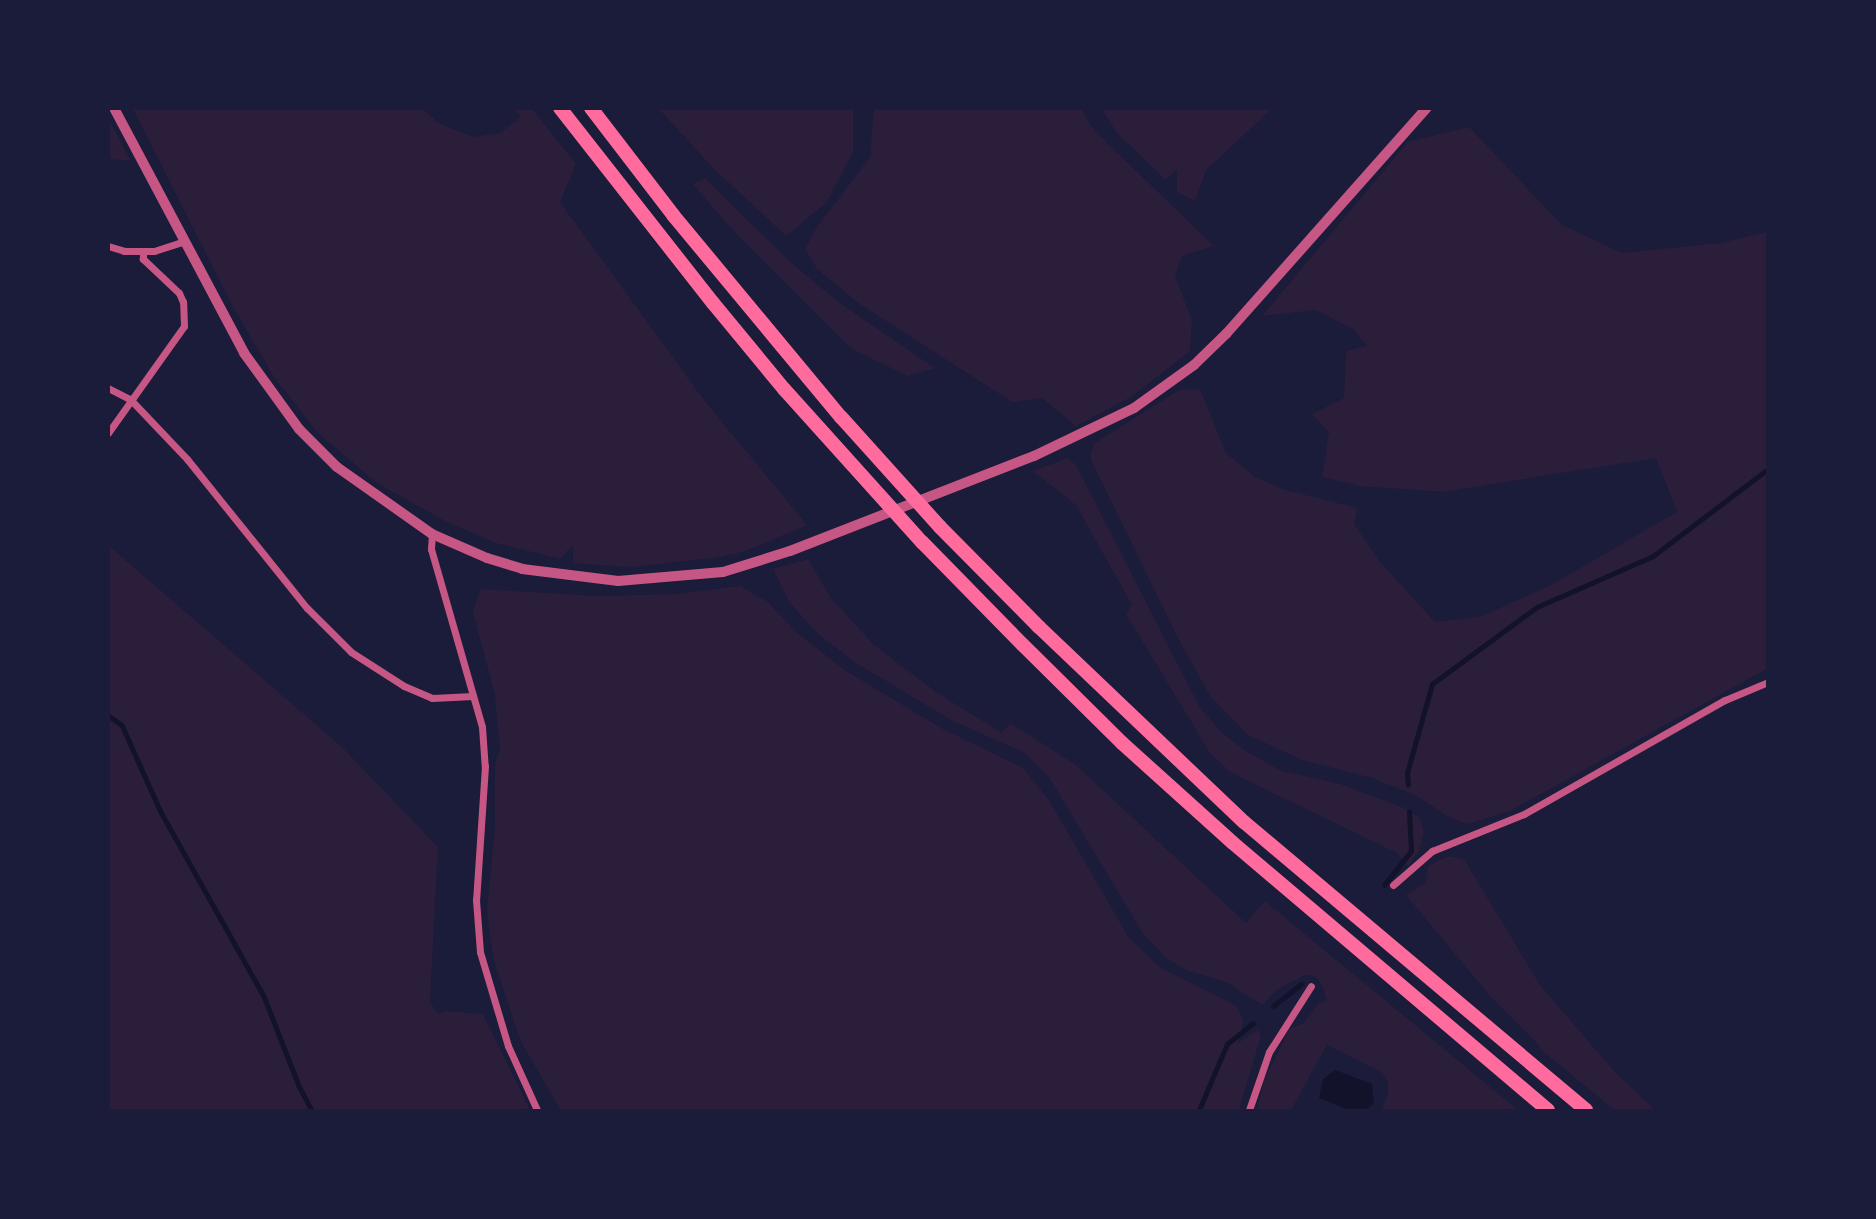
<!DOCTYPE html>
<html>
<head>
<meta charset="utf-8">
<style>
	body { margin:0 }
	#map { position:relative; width:1876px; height:1219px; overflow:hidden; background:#1b1b3a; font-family:Helvetica,sans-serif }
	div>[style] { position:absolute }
	.green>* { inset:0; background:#2a1e3b }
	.water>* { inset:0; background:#12122b }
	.stream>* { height:4.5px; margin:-2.25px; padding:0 2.25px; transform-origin:2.25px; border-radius:2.25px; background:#12122b }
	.minor>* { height:7px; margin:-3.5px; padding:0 3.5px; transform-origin:3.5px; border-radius:3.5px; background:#c65784 }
	.tertiary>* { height:10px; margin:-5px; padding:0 5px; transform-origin:5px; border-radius:5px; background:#c65784 }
	.motorway>* { height:14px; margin:-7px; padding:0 7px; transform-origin:7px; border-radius:7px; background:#ff6b9d }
	span { translate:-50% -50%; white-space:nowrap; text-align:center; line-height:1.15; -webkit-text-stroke:7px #1b1b3a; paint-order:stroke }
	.frame { position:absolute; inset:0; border:110px solid #1b1b3a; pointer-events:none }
</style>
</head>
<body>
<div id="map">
	<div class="green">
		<i style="clip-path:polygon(874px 108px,1082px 109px,1090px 125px,1108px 144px,1214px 246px,1182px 256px,1175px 275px,1192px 321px,1190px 351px,1131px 397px,1076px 426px,1042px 398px,1012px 402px,860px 304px,817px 269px,805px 249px,815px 230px,870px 157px)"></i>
		<i style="clip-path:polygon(133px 109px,423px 109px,440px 124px,473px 137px,500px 133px,521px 117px,515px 109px,532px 109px,576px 164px,560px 202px,704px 400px,807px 525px,743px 552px,713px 558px,630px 567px,573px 563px,573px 545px,560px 559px,496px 543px,445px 521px,377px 483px,317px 432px,274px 377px,232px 305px)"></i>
		<i style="clip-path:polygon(659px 109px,853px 109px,853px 152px,827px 202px,786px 236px,713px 168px)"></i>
		<i style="clip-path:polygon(1102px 109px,1272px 109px,1206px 170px,1195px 201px,1177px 192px,1177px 170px,1165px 179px,1117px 133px)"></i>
		<i style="clip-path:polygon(108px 118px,117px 134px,131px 161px,109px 159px)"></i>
		<i style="clip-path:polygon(1469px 127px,1562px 225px,1622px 253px,1720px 243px,1767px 232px,1768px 668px,1510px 811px,1467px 824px,1449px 817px,1417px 796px,1372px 778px,1302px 760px,1248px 735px,1210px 696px,1178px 638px,1091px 460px,1091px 452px,1095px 443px,1179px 390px,1200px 389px,1226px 453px,1255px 477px,1282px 489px,1357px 508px,1354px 524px,1380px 562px,1435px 622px,1480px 617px,1549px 586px,1677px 512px,1656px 458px,1443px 492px,1360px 486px,1322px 477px,1329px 432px,1312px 414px,1344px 398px,1346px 351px,1367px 346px,1353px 329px,1316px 310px,1262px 316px,1408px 142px)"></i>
		<i style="clip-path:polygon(705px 178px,790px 262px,841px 304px,935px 368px,908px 376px,852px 349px,730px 227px,693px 184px)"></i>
		<i style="clip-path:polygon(1068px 458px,1076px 465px,1199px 706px,1221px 732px,1247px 752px,1282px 771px,1340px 784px,1402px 807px,1420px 818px,1424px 833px,1419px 851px,1408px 866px,1397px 853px,1230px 772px,1210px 753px,1126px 614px,1132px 605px,1076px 505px,1033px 471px)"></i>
		<i style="clip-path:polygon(109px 546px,342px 747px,438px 847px,430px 1002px,438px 1014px,447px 1011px,483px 1014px,530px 1110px,109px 1110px)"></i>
		<i style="clip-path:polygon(808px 559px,831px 598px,874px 645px,936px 692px,1002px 733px,1010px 723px,1076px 765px,1246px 923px,1265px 901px,1518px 1110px,1382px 1110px,1388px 1093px,1388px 1081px,1381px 1072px,1327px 1045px,1291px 1110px,1257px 1110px,1264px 1080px,1290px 1028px,1304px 1023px,1318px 1004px,1327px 1001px,1323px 987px,1315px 976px,1305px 975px,1277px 990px,1262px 1005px,1228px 983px,1186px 970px,1166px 958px,1144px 935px,1049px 777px,1023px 752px,953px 721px,856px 663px,817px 633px,789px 602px,773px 569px)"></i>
		<i style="clip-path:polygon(740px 586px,768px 602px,797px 633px,846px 671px,941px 728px,1023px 768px,1049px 800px,1129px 938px,1161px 968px,1237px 1006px,1243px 1021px,1238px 1043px,1257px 1030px,1261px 1036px,1239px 1110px,561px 1110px,521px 1042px,493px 958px,487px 909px,495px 827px,495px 763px,500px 750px,495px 695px,473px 612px,480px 589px,598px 596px,677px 594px)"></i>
		<i style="clip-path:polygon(1448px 856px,1464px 859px,1540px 985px,1615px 1072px,1655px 1110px,1614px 1110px,1539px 1048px,1540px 1046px,1490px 996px,1406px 895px,1426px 883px,1428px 866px)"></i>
	</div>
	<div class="water">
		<i style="clip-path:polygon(1335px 1070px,1372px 1084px,1374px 1103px,1366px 1110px,1349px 1110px,1319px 1098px,1323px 1079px)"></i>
	</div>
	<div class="stream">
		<i style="left:108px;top:715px;width:17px;rotate:36deg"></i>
		<i style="left:122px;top:725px;width:95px;rotate:65.9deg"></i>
		<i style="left:161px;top:812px;width:211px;rotate:60.8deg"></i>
		<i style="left:264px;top:996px;width:97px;rotate:68.7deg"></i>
		<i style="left:299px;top:1086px;width:27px;rotate:62deg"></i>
		<i style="left:1408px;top:785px;width:12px;rotate:-95deg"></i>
		<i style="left:1407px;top:773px;width:92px;rotate:-74.3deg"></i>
		<i style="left:1432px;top:684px;width:130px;rotate:-36.3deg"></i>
		<i style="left:1537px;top:607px;width:127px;rotate:-23.7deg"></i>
		<i style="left:1653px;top:556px;width:144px;rotate:-37.1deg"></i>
		<i style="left:1384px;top:885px;width:43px;rotate:-51.5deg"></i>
		<i style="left:1411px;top:851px;width:39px;rotate:-93deg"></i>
		<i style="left:1273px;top:1006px;width:36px;rotate:-38deg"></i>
		<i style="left:1199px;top:1110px;width:72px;rotate:-67deg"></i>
		<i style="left:1227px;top:1044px;width:33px;rotate:-39deg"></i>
	</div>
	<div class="minor">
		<i style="left:108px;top:246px;width:17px;rotate:17deg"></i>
		<i style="left:124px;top:251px;width:30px"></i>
		<i style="left:154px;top:251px;width:33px;rotate:-18deg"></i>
		<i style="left:108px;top:388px;width:25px;rotate:27deg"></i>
		<i style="left:130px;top:399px;width:83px;rotate:46.5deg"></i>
		<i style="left:187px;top:459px;width:191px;rotate:51.2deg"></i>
		<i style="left:307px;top:608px;width:62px;rotate:45deg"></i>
		<i style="left:351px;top:652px;width:63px;rotate:32.7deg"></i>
		<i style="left:404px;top:686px;width:30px;rotate:23deg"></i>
		<i style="left:432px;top:698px;width:41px;rotate:-2.8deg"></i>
		<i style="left:108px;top:433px;width:131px;rotate:-54.6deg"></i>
		<i style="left:184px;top:326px;width:24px;rotate:-92deg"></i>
		<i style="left:183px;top:302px;width:10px;rotate:-114deg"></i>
		<i style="left:179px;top:293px;width:50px;rotate:-136.6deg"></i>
		<i style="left:143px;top:259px;width:8px;rotate:-90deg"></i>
		<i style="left:432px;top:534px;width:15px;rotate:94deg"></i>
		<i style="left:431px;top:549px;width:185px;rotate:74deg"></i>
		<i style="left:482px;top:727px;width:39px;rotate:86deg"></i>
		<i style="left:485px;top:766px;width:134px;rotate:93.8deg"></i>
		<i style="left:476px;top:900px;width:52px;rotate:85.6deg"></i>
		<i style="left:480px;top:952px;width:98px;rotate:73.4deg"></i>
		<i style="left:508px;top:1046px;width:70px;rotate:65.6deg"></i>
		<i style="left:1393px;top:885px;width:52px;rotate:-41.1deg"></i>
		<i style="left:1432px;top:851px;width:99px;rotate:-21.9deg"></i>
		<i style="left:1524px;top:814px;width:231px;rotate:-29.6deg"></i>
		<i style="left:1725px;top:700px;width:47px;rotate:-22.7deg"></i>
		<i style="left:1249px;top:1110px;width:61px;rotate:-71deg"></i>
		<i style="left:1269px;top:1052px;width:78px;rotate:-57.5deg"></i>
	</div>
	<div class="tertiary">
		<i style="left:114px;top:108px;width:277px;rotate:62deg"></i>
		<i style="left:244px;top:353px;width:94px;rotate:54.1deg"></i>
		<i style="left:299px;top:429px;width:54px;rotate:45deg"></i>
		<i style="left:337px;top:467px;width:116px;rotate:35.2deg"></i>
		<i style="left:432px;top:534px;width:60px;rotate:23.6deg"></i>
		<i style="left:487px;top:558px;width:37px;rotate:17deg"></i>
		<i style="left:522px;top:569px;width:97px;rotate:7.1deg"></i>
		<i style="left:618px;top:581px;width:105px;rotate:-4.9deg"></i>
		<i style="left:723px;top:572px;width:70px;rotate:-17.4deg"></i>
		<i style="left:790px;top:551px;width:262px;rotate:-21.3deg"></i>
		<i style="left:1034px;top:456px;width:111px;rotate:-25.6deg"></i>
		<i style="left:1134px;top:408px;width:74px;rotate:-35.6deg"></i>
		<i style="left:1194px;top:365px;width:45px;rotate:-44.1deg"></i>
		<i style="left:1226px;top:334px;width:302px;rotate:-48.4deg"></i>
	</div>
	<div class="motorway">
		<i style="left:560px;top:108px;width:248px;rotate:51.9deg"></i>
		<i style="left:713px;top:303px;width:112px;rotate:50.5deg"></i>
		<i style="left:784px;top:389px;width:206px;rotate:48deg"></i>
		<i style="left:922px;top:542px;width:144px;rotate:45.6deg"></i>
		<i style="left:1023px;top:645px;width:139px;rotate:44.7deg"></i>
		<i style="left:1122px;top:743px;width:149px;rotate:42deg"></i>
		<i style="left:1233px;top:843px;width:413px;rotate:40.3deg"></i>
		<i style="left:591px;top:108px;width:135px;rotate:52.5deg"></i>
		<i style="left:673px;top:215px;width:263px;rotate:50.3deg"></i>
		<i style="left:841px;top:417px;width:148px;rotate:48deg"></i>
		<i style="left:940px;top:527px;width:141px;rotate:45.3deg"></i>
		<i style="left:1039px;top:627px;width:283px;rotate:43.6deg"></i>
		<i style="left:1244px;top:822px;width:447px;rotate:40.1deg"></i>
	</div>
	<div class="frame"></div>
</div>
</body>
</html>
